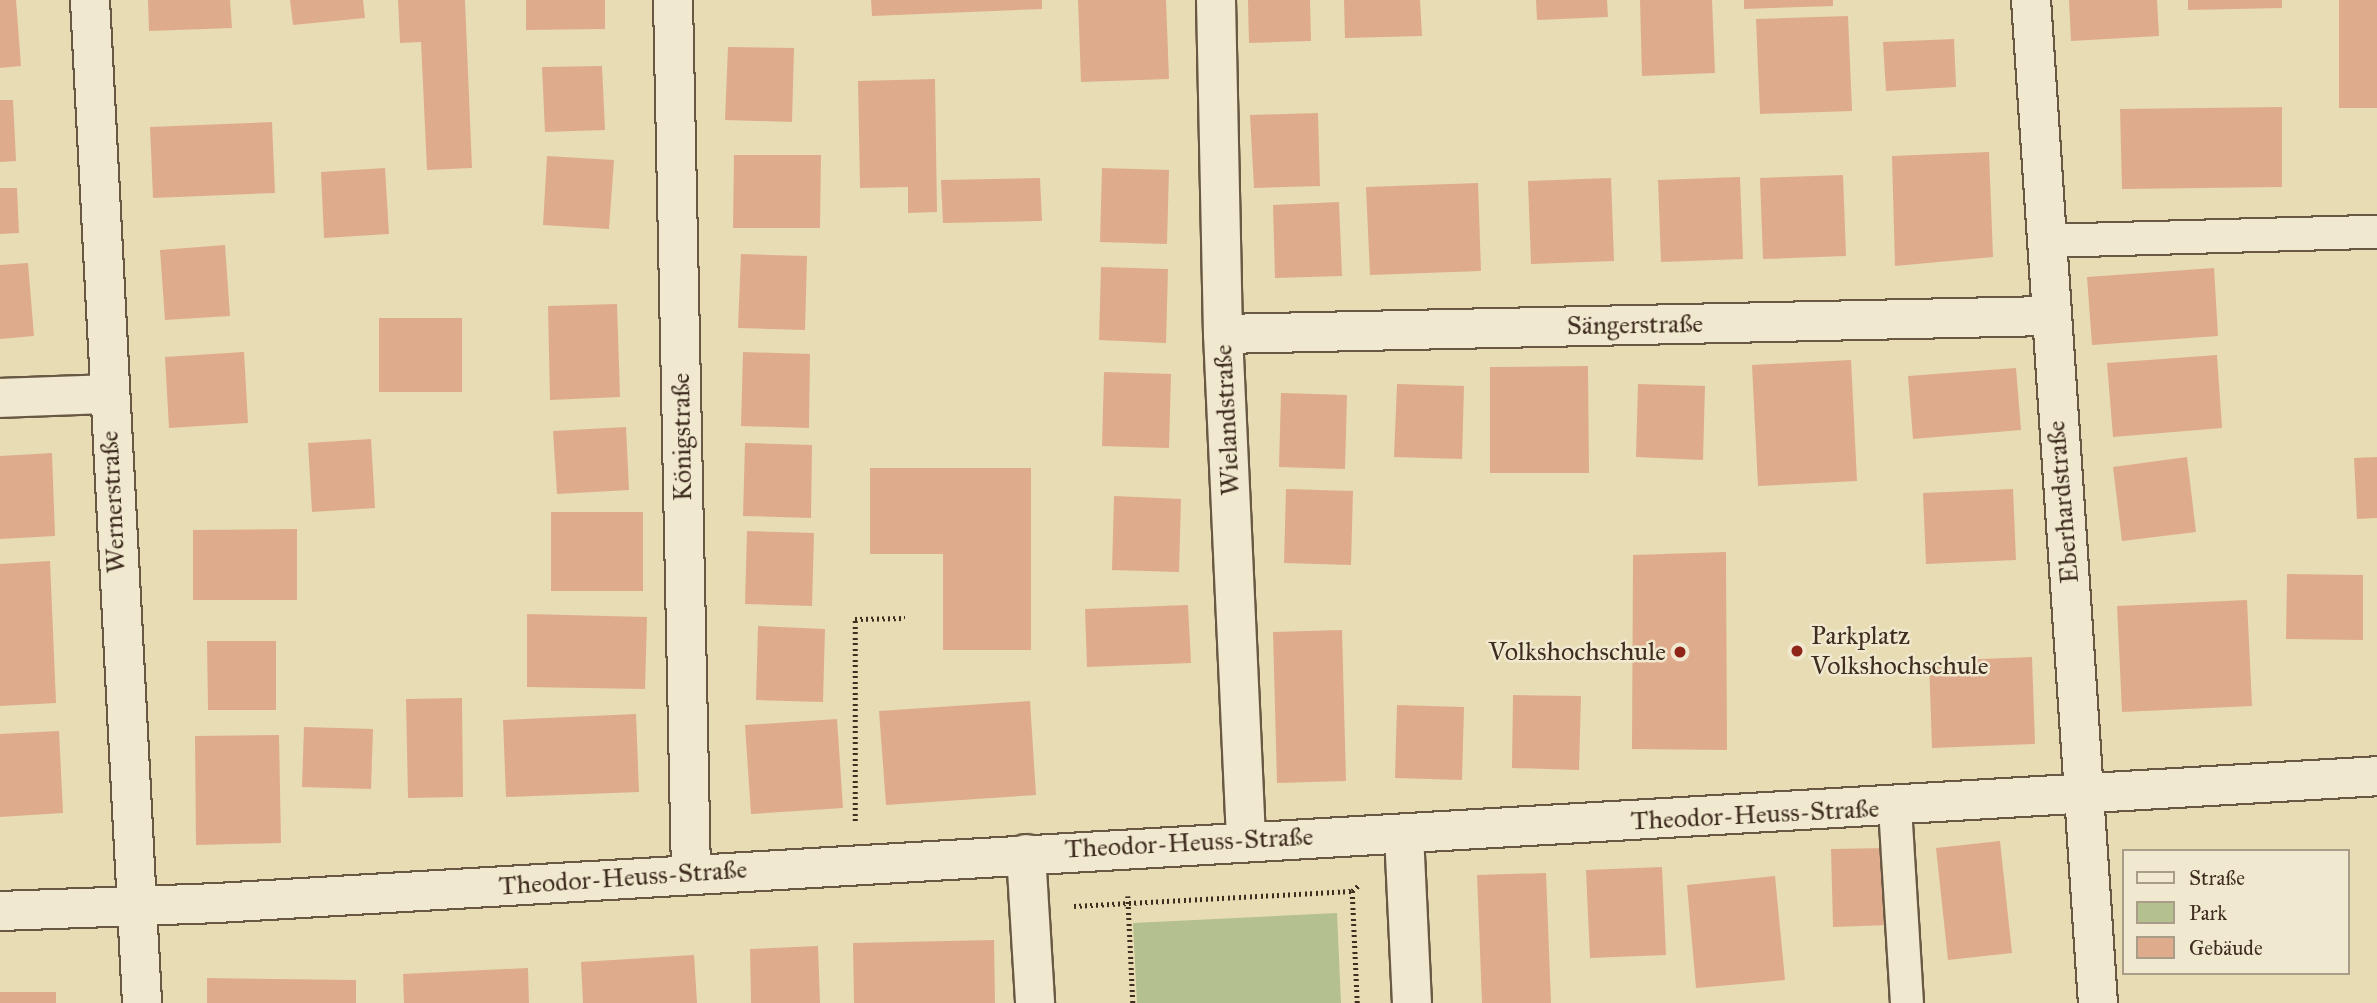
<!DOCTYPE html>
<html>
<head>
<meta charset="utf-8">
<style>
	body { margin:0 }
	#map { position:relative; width:2377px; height:1003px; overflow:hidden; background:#e8dcb5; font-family:"IM FELL Great Primer",serif }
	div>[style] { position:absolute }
	.green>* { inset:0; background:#b4c18f }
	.building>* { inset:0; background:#deac8c }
	.path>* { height:4.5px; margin-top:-2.25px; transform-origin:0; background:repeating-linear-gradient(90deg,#3f2d1f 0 2px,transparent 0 5.5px) }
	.roads { filter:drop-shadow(2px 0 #695944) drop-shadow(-2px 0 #695944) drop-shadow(0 2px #695944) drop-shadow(0 -2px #695944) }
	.lane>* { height:32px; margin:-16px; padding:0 16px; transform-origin:16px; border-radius:16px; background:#f0e8cf }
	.street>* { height:38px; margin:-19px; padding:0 19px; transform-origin:19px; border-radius:19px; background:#f0e8cf }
	.dots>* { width:19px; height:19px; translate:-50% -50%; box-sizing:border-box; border:4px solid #f0e8cf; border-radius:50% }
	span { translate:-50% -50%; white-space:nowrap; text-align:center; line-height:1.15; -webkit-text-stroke:5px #f0e8cf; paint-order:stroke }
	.street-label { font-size:26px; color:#3f2d1f }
	.poi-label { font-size:26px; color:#3f2d1f }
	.left { translate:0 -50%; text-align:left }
	.right { translate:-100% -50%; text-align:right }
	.legend { position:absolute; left:2122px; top:849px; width:228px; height:126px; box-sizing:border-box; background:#f0e8cf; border:2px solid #a99d89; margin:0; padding:9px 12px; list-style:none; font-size:21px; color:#3f2d1f }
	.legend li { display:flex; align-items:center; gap:14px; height:35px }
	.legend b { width:35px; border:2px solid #a99d89 }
</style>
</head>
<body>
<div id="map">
	<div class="green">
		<i style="clip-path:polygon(1337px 913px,1341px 1003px,1137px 1003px,1133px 923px)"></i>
	</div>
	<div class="building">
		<i style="clip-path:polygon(0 0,16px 0,21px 66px,0 68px)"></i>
		<i style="clip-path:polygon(148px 0,230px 0,232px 28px,149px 31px)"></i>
		<i style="clip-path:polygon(290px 0,363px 0,365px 18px,293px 25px)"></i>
		<i style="clip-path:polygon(398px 0,465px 0,472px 168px,427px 170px,421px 42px,400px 43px)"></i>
		<i style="clip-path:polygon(526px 0,605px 0,605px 29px,526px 30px)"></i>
		<i style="clip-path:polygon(871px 0,1042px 0,1042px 9px,872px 16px)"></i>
		<i style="clip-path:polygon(1078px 0,1166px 0,1169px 79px,1081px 82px)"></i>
		<i style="clip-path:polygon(1248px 0,1310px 0,1311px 41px,1249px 43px)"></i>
		<i style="clip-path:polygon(1344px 0,1420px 0,1422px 36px,1345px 38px)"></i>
		<i style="clip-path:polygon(1536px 0,1607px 0,1608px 17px,1537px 20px)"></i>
		<i style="clip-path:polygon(1640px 0,1712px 0,1715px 73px,1642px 76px)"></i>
		<i style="clip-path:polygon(1744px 0,1833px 0,1833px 6px,1744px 9px)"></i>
		<i style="clip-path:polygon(2069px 0,2157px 0,2159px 36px,2071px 41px)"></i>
		<i style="clip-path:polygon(2188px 0,2282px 0,2282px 8px,2188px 10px)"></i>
		<i style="clip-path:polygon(2339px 0,2377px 0,2377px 108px,2339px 108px)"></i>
		<i style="clip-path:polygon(1848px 16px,1852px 111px,1760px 114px,1756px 19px)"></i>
		<i style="clip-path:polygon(1954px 39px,1956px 87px,1886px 91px,1883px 42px)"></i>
		<i style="clip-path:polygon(728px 47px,794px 48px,792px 122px,725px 120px)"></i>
		<i style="clip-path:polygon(602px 66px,605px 130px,545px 132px,542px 67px)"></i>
		<i style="clip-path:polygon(935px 79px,937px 212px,908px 213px,908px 187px,860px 188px,858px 81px)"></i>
		<i style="clip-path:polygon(0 100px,13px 100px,16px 161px,0 162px)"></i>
		<i style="clip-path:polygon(2282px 107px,2282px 187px,2122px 189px,2120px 109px)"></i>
		<i style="clip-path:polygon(1318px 113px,1320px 186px,1254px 188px,1250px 115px)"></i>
		<i style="clip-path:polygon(272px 122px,275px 193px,153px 198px,150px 127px)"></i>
		<i style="clip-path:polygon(1989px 152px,1993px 257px,1895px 266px,1892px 156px)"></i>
		<i style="clip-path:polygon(734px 155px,821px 155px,820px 228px,733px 228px)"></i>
		<i style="clip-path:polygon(547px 156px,614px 160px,609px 229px,543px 225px)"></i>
		<i style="clip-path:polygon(385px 168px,389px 234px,324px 238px,321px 172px)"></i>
		<i style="clip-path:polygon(1102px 168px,1169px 170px,1167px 244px,1100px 242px)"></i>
		<i style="clip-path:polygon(1843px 175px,1846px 256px,1763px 259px,1760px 178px)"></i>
		<i style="clip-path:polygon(1740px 177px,1743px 259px,1661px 262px,1658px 180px)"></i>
		<i style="clip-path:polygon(1040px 178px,1042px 221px,943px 223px,941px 180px)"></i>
		<i style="clip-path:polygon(1611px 178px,1614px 261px,1531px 264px,1528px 181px)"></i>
		<i style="clip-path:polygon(1478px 183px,1481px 271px,1370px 275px,1366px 187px)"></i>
		<i style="clip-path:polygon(0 188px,17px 188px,19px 233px,0 234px)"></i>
		<i style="clip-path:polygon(1339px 202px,1342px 276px,1275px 278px,1273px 205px)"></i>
		<i style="clip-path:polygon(225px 245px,230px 316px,165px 320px,160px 250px)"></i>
		<i style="clip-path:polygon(741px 254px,807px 256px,805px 330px,738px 328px)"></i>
		<i style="clip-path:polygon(28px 263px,34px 336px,0 339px,0 265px)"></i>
		<i style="clip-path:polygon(1101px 267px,1168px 269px,1166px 343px,1099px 340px)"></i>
		<i style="clip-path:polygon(2214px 268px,2218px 336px,2092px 345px,2087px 277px)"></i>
		<i style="clip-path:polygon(617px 304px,620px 397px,550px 400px,548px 306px)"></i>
		<i style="clip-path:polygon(379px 318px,462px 318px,462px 392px,379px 392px)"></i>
		<i style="clip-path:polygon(244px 352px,248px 423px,169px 428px,165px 357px)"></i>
		<i style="clip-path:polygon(743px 352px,810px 354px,809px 428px,741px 426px)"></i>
		<i style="clip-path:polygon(2217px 355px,2222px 428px,2113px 437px,2107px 363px)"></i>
		<i style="clip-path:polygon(1851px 360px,1857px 481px,1758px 486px,1752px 365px)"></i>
		<i style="clip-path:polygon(1588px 366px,1589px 473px,1490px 473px,1490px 367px)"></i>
		<i style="clip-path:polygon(2016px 368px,2021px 430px,1913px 439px,1908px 376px)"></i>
		<i style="clip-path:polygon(1104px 372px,1171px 374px,1169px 448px,1102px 446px)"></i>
		<i style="clip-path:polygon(1397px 384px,1464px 386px,1462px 459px,1394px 457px)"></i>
		<i style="clip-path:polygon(1638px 384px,1705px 386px,1703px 460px,1636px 457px)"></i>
		<i style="clip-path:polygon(1281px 393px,1347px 395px,1345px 469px,1279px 467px)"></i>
		<i style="clip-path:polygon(626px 427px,629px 490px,557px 494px,553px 431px)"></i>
		<i style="clip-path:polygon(371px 439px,375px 508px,312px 512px,308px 443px)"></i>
		<i style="clip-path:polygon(745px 443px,812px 445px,811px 518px,743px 516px)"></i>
		<i style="clip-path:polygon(52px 453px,55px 536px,0 539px,0 456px)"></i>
		<i style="clip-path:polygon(2187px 457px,2196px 532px,2122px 541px,2113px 467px)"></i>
		<i style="clip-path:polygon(2377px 457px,2377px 518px,2357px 519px,2354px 458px)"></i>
		<i style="clip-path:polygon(870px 468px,1031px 468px,1031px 650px,943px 650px,943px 554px,870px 554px)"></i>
		<i style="clip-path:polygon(1286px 489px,1353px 491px,1351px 565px,1284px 563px)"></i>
		<i style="clip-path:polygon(2013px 489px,2016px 560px,1926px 564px,1923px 493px)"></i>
		<i style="clip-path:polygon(1114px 496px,1181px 499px,1179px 572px,1112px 570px)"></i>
		<i style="clip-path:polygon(551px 512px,643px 512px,643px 591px,551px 591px)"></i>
		<i style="clip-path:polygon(297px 529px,297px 600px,193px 600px,193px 530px)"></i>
		<i style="clip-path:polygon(747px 531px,814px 533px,812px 606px,745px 604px)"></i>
		<i style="clip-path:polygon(1726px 552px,1727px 750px,1632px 749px,1633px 555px)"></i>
		<i style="clip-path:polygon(50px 561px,56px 703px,0 706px,0 564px)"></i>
		<i style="clip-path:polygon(2287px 574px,2363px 575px,2363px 640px,2286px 639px)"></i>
		<i style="clip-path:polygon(2247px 600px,2252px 706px,2122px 712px,2117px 606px)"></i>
		<i style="clip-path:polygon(1188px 605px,1191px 663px,1087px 667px,1085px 609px)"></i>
		<i style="clip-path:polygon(527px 614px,647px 617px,645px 689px,527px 687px)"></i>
		<i style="clip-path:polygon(758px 626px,825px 629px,823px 702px,756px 700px)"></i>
		<i style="clip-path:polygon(1342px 630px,1346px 781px,1277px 783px,1273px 632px)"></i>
		<i style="clip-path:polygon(207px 641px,276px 641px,276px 710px,208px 710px)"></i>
		<i style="clip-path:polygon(2032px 657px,2035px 744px,1932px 748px,1929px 661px)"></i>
		<i style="clip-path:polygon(1513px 695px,1581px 696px,1579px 770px,1512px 768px)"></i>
		<i style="clip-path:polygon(462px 698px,463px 797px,408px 798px,406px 699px)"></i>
		<i style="clip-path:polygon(1030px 701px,1036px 795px,886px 805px,879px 711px)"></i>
		<i style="clip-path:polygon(1397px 705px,1464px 707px,1462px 780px,1395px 778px)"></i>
		<i style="clip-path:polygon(636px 714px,639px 792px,506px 797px,503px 720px)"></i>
		<i style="clip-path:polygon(837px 719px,843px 808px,751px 814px,745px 725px)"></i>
		<i style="clip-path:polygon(304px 727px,373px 729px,371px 789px,302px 787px)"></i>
		<i style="clip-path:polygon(59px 731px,63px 813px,0 817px,0 734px)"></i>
		<i style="clip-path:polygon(279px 735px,281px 843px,196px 845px,195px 736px)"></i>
		<i style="clip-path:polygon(2000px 841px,2012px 953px,1948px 960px,1936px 848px)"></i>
		<i style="clip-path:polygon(1890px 848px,1891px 925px,1833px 927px,1831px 849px)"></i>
		<i style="clip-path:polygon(1662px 867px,1666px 955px,1590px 958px,1586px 870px)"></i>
		<i style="clip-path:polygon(1546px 873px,1551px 1003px,1482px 1003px,1477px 875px)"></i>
		<i style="clip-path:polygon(1775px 876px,1785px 980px,1696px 988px,1687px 885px)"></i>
		<i style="clip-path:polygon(994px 940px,995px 1003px,854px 1003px,853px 943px)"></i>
		<i style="clip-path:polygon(818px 946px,820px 1003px,751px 1003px,750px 949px)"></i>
		<i style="clip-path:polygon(694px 955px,697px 1003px,583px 1003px,581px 962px)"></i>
		<i style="clip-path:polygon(528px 968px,529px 1003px,404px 1003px,403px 974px)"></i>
		<i style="clip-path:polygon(207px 978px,356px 980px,356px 1003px,207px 1003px)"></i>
		<i style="clip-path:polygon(0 992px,56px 992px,56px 1003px,0 1003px)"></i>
	</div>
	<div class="path">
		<i style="left:855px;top:821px;width:202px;rotate:-90deg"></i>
		<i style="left:855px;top:619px;width:50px;rotate:-1.1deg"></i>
		<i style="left:1128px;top:896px;width:107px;rotate:87.3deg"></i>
		<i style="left:1074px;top:906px;width:278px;rotate:-3.1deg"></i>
		<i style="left:1357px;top:1003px;width:112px;rotate:-92.6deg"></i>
		<i style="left:1352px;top:891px;width:9px;rotate:-41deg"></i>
	</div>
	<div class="roads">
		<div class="lane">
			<i style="left:2045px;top:241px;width:332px;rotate:-1.6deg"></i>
			<i style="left:1895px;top:807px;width:196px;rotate:86.5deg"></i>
		</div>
		<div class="street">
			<i style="left:90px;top:0;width:1004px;rotate:87.03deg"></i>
			<i style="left:673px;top:0;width:874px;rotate:88.82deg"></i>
			<i style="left:1216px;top:0;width:334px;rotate:88.8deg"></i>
			<i style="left:1223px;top:334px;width:506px;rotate:87.39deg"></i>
			<i style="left:2031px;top:0;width:1005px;rotate:86.18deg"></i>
			<i style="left:1223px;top:334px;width:825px;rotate:-1.25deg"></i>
			<i style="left:0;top:398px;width:107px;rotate:-2.1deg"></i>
			<i style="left:1404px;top:834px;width:169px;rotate:87.3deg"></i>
			<i style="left:1026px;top:854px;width:149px;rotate:86.5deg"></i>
			<i style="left:0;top:911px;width:217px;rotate:-2.1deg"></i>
			<i style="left:217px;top:903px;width:2164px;rotate:-3.36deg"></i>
		</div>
	</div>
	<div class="dots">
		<i style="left:1797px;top:651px;background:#8f2418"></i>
		<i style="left:1680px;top:652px;background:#8f2418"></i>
	</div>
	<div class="street-label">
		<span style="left:1635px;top:325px;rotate:-1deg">Sängerstraße</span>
		<span style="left:1227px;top:420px;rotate:-93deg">Wielandstraße</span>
		<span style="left:682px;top:437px;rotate:-91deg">Königstraße</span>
		<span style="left:113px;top:502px;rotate:-93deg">Wernerstraße</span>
		<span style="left:2063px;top:502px;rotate:-95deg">Eberhardstraße</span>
		<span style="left:1755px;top:815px;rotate:-3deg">Theodor-Heuss-Straße</span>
		<span style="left:1189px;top:843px;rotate:-3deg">Theodor-Heuss-Straße</span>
		<span style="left:623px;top:878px;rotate:-4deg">Theodor-Heuss-Straße</span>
	</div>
	<div class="poi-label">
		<span class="left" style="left:1811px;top:651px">Parkplatz<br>Volkshochschule</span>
		<span class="right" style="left:1666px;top:652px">Volkshochschule</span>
	</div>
	<ul class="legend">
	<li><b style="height:9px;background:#f0e8cf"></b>Straße</li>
	<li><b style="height:19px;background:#b4c18f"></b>Park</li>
	<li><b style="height:19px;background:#deac8c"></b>Gebäude</li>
	</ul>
</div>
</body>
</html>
